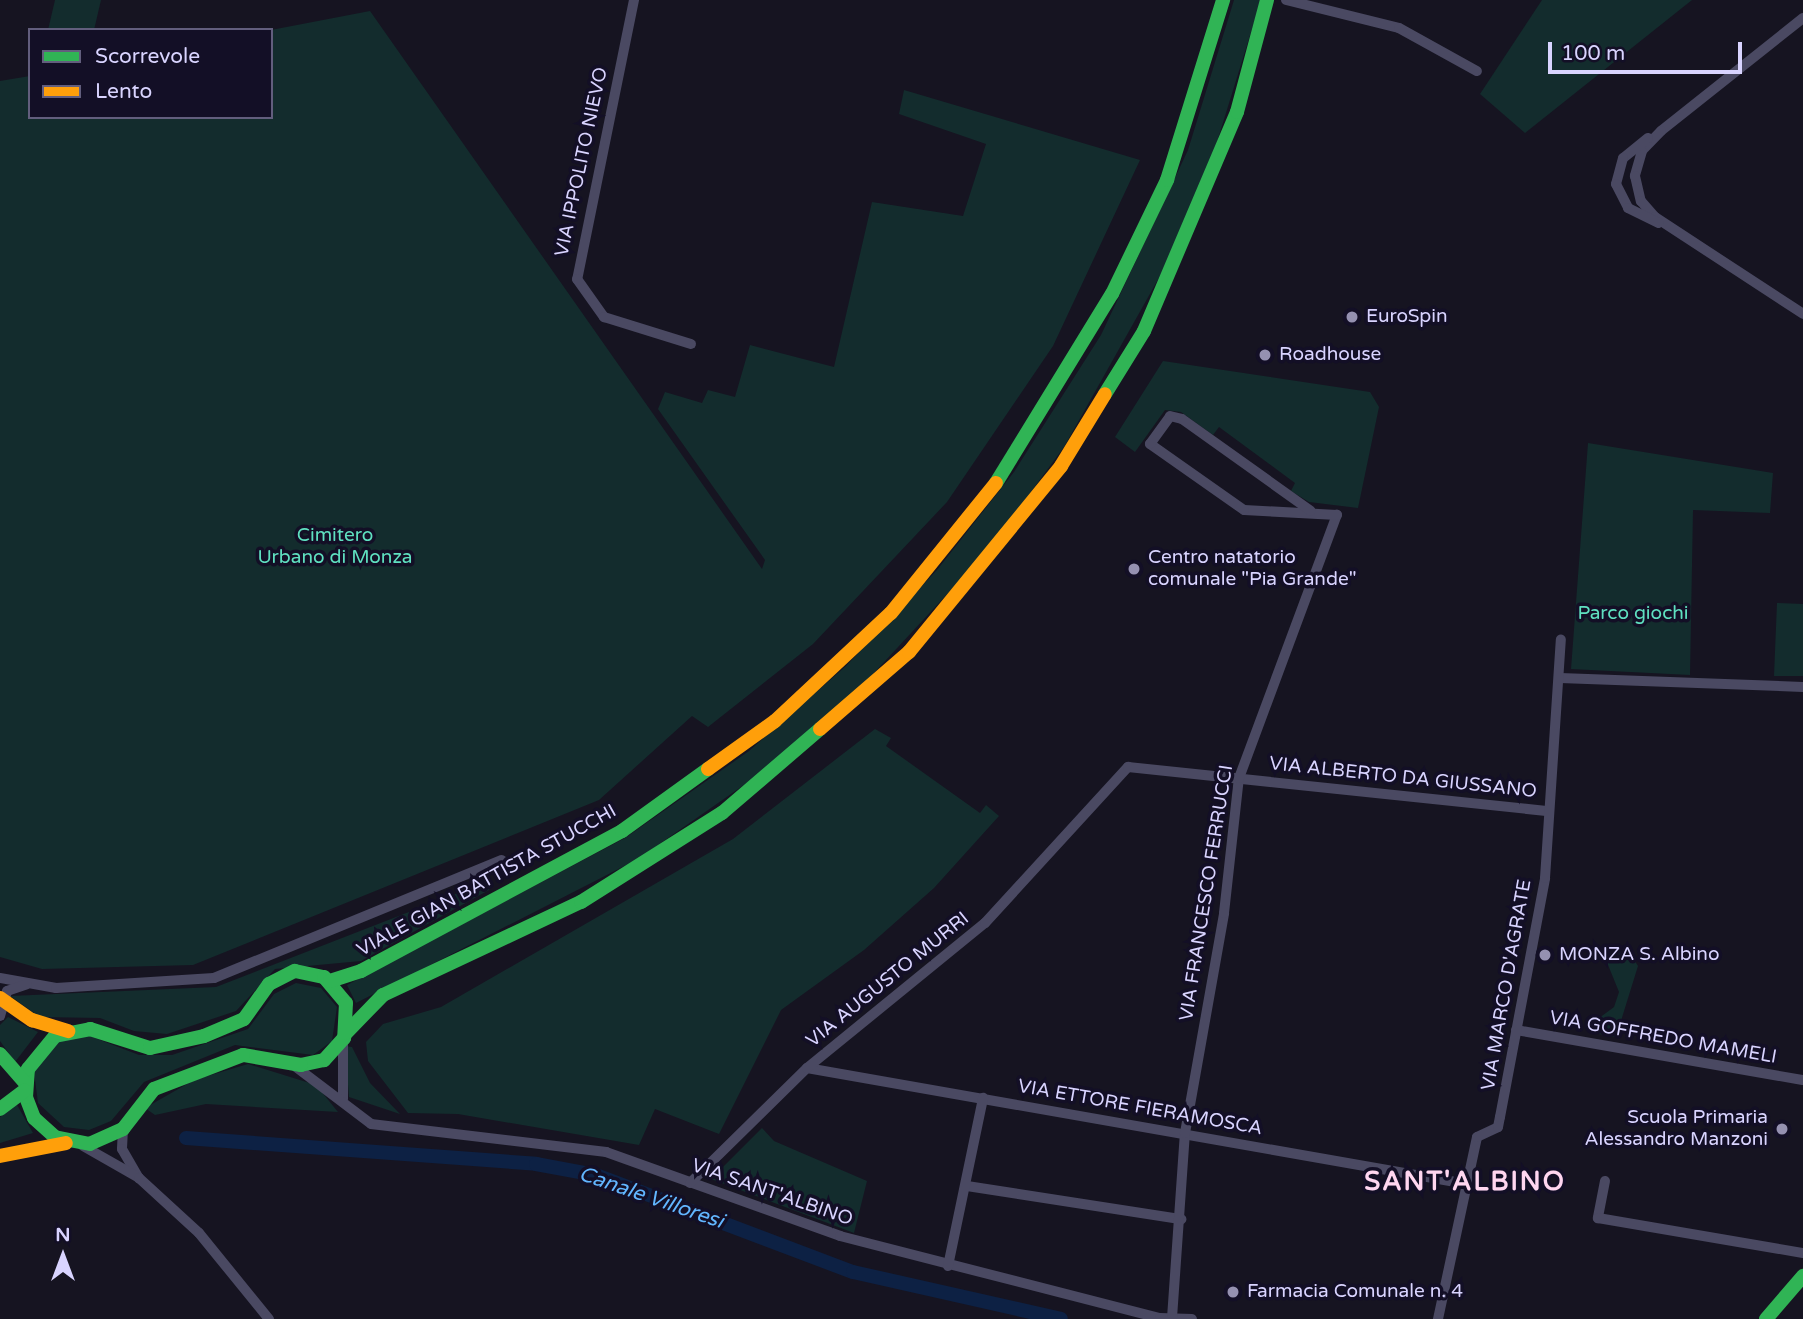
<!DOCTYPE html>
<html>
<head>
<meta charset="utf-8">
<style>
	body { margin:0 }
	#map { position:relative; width:1803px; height:1319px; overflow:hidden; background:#161421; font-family:"Varela Round",sans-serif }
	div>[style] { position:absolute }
	.green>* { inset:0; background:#132c2d }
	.canal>* { height:14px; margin:-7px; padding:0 7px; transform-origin:7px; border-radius:7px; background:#0d2144 }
	.street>* { height:10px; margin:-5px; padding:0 5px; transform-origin:5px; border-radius:5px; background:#4a4962 }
	.fast>* { height:14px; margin:-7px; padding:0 7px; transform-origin:7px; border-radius:7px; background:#30b455 }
	.slow>* { height:14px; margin:-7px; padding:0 7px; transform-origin:7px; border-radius:7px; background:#ff9f0a }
	.dots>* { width:19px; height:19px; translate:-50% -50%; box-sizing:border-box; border:4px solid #130f26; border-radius:50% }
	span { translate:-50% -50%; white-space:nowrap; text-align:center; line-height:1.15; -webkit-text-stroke:7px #130f26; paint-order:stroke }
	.street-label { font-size:19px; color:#d9d4ff }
	.poi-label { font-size:19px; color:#d9d4ff }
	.left { translate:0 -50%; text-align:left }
	.right { translate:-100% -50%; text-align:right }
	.park-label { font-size:19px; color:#5fe0c0 }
	.water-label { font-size:21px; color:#62b6ff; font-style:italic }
	.district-label { font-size:26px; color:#ffd6f0; font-weight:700; letter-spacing:2px }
	.legend { position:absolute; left:28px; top:28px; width:245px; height:91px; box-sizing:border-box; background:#130f26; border:2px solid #625e7d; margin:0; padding:9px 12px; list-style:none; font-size:21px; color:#d9d4ff }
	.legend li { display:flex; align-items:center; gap:14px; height:35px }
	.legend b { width:35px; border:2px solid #625e7d }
	.north { position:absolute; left:28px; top:1221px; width:70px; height:70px; -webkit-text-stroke:5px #130f26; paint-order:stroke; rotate:0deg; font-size:19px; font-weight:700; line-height:28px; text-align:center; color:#d9d4ff }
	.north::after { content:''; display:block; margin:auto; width:24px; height:32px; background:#d9d4ff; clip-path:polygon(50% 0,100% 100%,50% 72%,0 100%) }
	.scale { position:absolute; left:1548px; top:42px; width:194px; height:32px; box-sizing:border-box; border:4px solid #d9d4ff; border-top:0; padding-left:9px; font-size:21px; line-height:24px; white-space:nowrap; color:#d9d4ff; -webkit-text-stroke:5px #130f26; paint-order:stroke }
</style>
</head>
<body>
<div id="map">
	<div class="green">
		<i style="clip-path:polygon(55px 0,101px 0,94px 30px,48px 30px)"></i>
		<i style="clip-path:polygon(1234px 0,1261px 0,1212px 158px,1174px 251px,1064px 447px,988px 550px,860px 688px,761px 773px,638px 859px,356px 1003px,347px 985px,625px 838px,749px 751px,846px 666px,937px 570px,1014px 472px,1101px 335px,1188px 150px)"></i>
		<i style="clip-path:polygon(1542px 0,1692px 0,1525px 133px,1480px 94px)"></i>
		<i style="clip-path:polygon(370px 11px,762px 569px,765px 560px,658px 409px,665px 392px,702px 403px,708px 390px,735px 397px,750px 345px,834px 367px,872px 202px,963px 216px,986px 144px,899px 114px,904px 90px,1140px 160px,1053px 346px,947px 502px,813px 644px,708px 727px,692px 716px,599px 800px,193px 965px,42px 969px,0 957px,0 81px,30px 76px,30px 117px,271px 117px,271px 30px)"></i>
		<i style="clip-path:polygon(1163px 361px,1370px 392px,1379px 407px,1358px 508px,1309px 502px,1291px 491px,1295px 483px,1219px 427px,1213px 435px,1181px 412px,1165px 410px,1135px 452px,1115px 437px)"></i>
		<i style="clip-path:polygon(1588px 443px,1773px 473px,1770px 513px,1693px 510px,1690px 675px,1571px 669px)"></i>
		<i style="clip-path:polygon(1777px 603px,1803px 604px,1803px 676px,1774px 676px)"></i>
		<i style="clip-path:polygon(875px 729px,891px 738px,886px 746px,980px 813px,986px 805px,999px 816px,934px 888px,864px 950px,781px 1010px,719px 1134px,655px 1109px,639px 1145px,458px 1114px,408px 1113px,368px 1061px,366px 1042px,383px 1024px,441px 1007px,733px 839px)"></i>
		<i style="clip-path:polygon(486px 882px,489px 890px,361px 961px,275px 969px,236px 1011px,167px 1034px,134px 1031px,100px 1018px,40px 1017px,10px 996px,216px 987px)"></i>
		<i style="clip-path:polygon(1602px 950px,1630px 953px,1638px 966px,1616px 1037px,1593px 1033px,1591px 1024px,1614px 1007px,1619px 992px)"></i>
		<i style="clip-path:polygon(296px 983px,321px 988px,337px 1007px,332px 1041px,313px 1055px,235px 1045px,144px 1082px,111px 1121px,89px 1130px,64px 1127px,38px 1103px,34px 1072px,49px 1046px,82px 1033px,139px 1055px,172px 1055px,248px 1029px,274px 994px)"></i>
		<i style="clip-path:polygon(8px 1017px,38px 1032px,15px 1062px,0 1041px,0 1025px)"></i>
		<i style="clip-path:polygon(345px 1046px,352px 1047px,370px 1083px,400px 1114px,349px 1097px)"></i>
		<i style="clip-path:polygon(248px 1064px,316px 1085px,338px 1112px,206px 1104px,155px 1115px,145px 1108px,194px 1080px)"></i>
		<i style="clip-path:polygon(16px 1103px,33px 1133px,0 1143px,0 1117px)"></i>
		<i style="clip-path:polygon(762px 1128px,774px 1141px,867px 1181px,854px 1233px,711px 1179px)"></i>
	</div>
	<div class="canal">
		<i style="left:186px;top:1138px;width:351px;rotate:4.2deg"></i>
		<i style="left:536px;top:1164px;width:61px;rotate:10.4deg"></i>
		<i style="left:596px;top:1175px;width:275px;rotate:20.7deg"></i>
		<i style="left:853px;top:1272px;width:213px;rotate:12.7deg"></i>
	</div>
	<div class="street">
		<i style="left:634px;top:0;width:285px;rotate:101.5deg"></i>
		<i style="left:577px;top:279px;width:47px;rotate:54.6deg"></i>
		<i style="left:604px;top:317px;width:91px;rotate:17.2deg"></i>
		<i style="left:1286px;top:0;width:116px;rotate:13.9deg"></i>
		<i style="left:1399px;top:28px;width:89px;rotate:28.9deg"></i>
		<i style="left:1803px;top:18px;width:181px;rotate:141.5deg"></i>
		<i style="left:1661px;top:131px;width:28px;rotate:134deg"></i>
		<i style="left:1642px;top:151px;width:26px;rotate:106deg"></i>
		<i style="left:1635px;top:176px;width:26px;rotate:77deg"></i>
		<i style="left:1641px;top:201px;width:21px;rotate:49deg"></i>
		<i style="left:1655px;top:217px;width:177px;rotate:33.2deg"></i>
		<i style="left:1648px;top:138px;width:32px;rotate:141deg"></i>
		<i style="left:1623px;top:158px;width:27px;rotate:105deg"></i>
		<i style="left:1616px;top:184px;width:27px;rotate:63deg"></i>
		<i style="left:1628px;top:208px;width:34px;rotate:26deg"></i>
		<i style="left:1560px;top:678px;width:243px;rotate:2.1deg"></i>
		<i style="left:0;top:978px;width:57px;rotate:10.1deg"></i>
		<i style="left:56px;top:988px;width:158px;rotate:-3.6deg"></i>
		<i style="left:214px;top:978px;width:311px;rotate:-22.3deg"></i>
		<i style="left:0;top:1016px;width:26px;rotate:-74deg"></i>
		<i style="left:7px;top:991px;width:21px;rotate:-19deg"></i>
		<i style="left:1516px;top:1030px;width:291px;rotate:9.9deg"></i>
		<i style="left:343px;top:1042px;width:57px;rotate:90deg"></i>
		<i style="left:296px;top:1067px;width:94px;rotate:37.2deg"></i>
		<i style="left:371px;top:1124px;width:237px;rotate:6.8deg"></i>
		<i style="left:606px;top:1152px;width:249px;rotate:19.7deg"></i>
		<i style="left:840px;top:1236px;width:330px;rotate:14.4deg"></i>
		<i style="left:1160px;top:1318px;width:32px;rotate:2deg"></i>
		<i style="left:807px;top:1068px;width:670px;rotate:9.97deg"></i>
		<i style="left:123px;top:1129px;width:20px;rotate:93deg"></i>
		<i style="left:122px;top:1149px;width:34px;rotate:60deg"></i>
		<i style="left:83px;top:1146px;width:64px;rotate:29.7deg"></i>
		<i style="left:139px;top:1178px;width:81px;rotate:42.5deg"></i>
		<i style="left:199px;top:1233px;width:111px;rotate:50.9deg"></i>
		<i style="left:1605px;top:1181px;width:38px;rotate:101deg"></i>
		<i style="left:1598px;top:1218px;width:208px;rotate:9.7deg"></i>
		<i style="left:690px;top:1183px;width:164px;rotate:-44.5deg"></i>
		<i style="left:807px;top:1068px;width:230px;rotate:-39.2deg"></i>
		<i style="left:985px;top:923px;width:212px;rotate:-47.5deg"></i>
		<i style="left:1128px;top:767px;width:423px;rotate:6deg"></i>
		<i style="left:967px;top:1186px;width:217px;rotate:8.8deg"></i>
		<i style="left:948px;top:1266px;width:172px;rotate:-78.2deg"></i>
		<i style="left:1172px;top:1318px;width:185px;rotate:-86deg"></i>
		<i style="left:1185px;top:1133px;width:223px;rotate:-79.9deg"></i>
		<i style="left:1224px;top:913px;width:136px;rotate:-83.7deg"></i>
		<i style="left:1239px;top:778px;width:281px;rotate:-69.6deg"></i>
		<i style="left:1337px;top:515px;width:93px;rotate:-176.9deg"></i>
		<i style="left:1244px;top:510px;width:115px;rotate:-144.9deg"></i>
		<i style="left:1150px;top:444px;width:34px;rotate:-54deg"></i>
		<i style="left:1170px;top:416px;width:12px;rotate:14deg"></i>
		<i style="left:1182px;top:419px;width:158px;rotate:35.5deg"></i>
		<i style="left:1438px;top:1319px;width:186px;rotate:-77.9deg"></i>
		<i style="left:1477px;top:1137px;width:23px;rotate:-25deg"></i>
		<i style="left:1498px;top:1127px;width:10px;rotate:-79deg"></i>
		<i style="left:1500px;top:1117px;width:243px;rotate:-79.3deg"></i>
		<i style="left:1545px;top:878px;width:239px;rotate:-86.2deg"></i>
	</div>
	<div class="fast">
		<i style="left:1105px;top:394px;width:74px;rotate:-58.2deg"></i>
		<i style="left:1144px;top:331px;width:238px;rotate:-67deg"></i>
		<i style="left:1237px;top:112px;width:116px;rotate:-75deg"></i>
		<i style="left:996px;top:483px;width:222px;rotate:-58.5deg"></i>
		<i style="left:1112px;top:294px;width:127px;rotate:-64.2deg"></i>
		<i style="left:1167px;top:180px;width:189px;rotate:-72.7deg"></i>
		<i style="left:295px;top:971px;width:30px;rotate:12deg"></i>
		<i style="left:324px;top:977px;width:34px;rotate:50deg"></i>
		<i style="left:346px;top:1003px;width:35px;rotate:93deg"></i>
		<i style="left:344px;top:1038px;width:30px;rotate:132deg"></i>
		<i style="left:324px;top:1060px;width:24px;rotate:168deg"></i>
		<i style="left:301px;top:1065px;width:59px;rotate:-170.2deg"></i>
		<i style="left:243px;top:1055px;width:95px;rotate:159.1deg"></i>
		<i style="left:154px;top:1089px;width:51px;rotate:127.8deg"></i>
		<i style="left:123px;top:1129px;width:36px;rotate:156deg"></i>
		<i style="left:90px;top:1144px;width:36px;rotate:-169deg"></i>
		<i style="left:55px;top:1137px;width:28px;rotate:-138deg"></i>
		<i style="left:34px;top:1118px;width:22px;rotate:-111deg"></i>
		<i style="left:26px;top:1097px;width:28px;rotate:-86deg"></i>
		<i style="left:28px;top:1069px;width:43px;rotate:-50.7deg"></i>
		<i style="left:55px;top:1036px;width:36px;rotate:-11deg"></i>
		<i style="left:90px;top:1029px;width:63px;rotate:17.6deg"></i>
		<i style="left:150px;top:1048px;width:55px;rotate:-12.5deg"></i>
		<i style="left:204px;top:1036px;width:43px;rotate:-23deg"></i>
		<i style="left:244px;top:1019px;width:43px;rotate:-54.5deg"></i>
		<i style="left:269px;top:984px;width:29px;rotate:-27deg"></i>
		<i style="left:330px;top:981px;width:33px;rotate:-18deg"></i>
		<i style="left:361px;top:971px;width:296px;rotate:-28.2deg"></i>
		<i style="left:622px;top:831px;width:106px;rotate:-35.8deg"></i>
		<i style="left:346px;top:1033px;width:53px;rotate:-45.8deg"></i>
		<i style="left:383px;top:995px;width:219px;rotate:-25.2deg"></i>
		<i style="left:581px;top:902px;width:167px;rotate:-32.3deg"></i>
		<i style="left:722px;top:813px;width:129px;rotate:-40.6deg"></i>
		<i style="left:0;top:1054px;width:38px;rotate:49deg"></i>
		<i style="left:0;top:1109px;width:31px;rotate:-37deg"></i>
		<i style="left:1766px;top:1319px;width:57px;rotate:-49.3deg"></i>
	</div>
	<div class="slow">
		<i style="left:820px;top:729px;width:118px;rotate:-40.9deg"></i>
		<i style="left:909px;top:652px;width:240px;rotate:-50.7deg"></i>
		<i style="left:1061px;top:466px;width:84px;rotate:-58.6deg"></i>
		<i style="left:708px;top:769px;width:82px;rotate:-35.6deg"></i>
		<i style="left:775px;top:721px;width:158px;rotate:-43deg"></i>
		<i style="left:891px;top:613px;width:167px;rotate:-51.1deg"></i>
		<i style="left:0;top:998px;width:39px;rotate:35deg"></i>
		<i style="left:32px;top:1020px;width:38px;rotate:17deg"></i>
		<i style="left:0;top:1156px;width:67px;rotate:-11.1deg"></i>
	</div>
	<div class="dots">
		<i style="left:1352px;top:317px;background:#9591b1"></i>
		<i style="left:1265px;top:355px;background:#9591b1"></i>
		<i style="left:1134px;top:569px;background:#9591b1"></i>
		<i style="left:1545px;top:955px;background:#9591b1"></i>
		<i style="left:1782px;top:1129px;background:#9591b1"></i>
		<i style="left:1233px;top:1292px;background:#9591b1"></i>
	</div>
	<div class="street-label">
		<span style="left:582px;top:162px;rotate:-78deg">VIA IPPOLITO NIEVO</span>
		<span style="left:1403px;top:778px;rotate:6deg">VIA ALBERTO DA GIUSSANO</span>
		<span style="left:487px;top:881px;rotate:-29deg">VIALE GIAN BATTISTA STUCCHI</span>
		<span style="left:1207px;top:893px;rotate:-81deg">VIA FRANCESCO FERRUCCI</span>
		<span style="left:888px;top:980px;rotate:-39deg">VIA AUGUSTO MURRI</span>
		<span style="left:1507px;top:985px;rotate:-80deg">VIA MARCO D'AGRATE</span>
		<span style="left:1663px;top:1038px;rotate:10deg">VIA GOFFREDO MAMELI</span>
		<span style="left:1140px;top:1108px;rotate:10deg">VIA ETTORE FIERAMOSCA</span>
		<span style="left:772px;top:1193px;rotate:19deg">VIA SANT'ALBINO</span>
	</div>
	<div class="poi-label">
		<span class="left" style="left:1366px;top:317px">EuroSpin</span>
		<span class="left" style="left:1279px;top:355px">Roadhouse</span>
		<span class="left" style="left:1148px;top:569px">Centro natatorio<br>comunale "Pia Grande"</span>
		<span class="left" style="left:1559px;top:955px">MONZA S. Albino</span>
		<span class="right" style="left:1768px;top:1129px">Scuola Primaria<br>Alessandro Manzoni</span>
		<span class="left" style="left:1247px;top:1292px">Farmacia Comunale n. 4</span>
	</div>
	<div class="park-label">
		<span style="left:335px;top:547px">Cimitero<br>Urbano di Monza</span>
		<span style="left:1633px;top:614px">Parco giochi</span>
	</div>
	<div class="water-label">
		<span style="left:651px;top:1198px;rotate:19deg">Canale Villoresi</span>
	</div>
	<div class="district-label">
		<span style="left:1465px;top:1182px">SANT'ALBINO</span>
	</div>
	<ul class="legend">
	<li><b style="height:9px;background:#30b455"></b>Scorrevole</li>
	<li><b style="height:9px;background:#ff9f0a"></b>Lento</li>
	</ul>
	<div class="north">N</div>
	<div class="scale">100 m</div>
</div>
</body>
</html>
